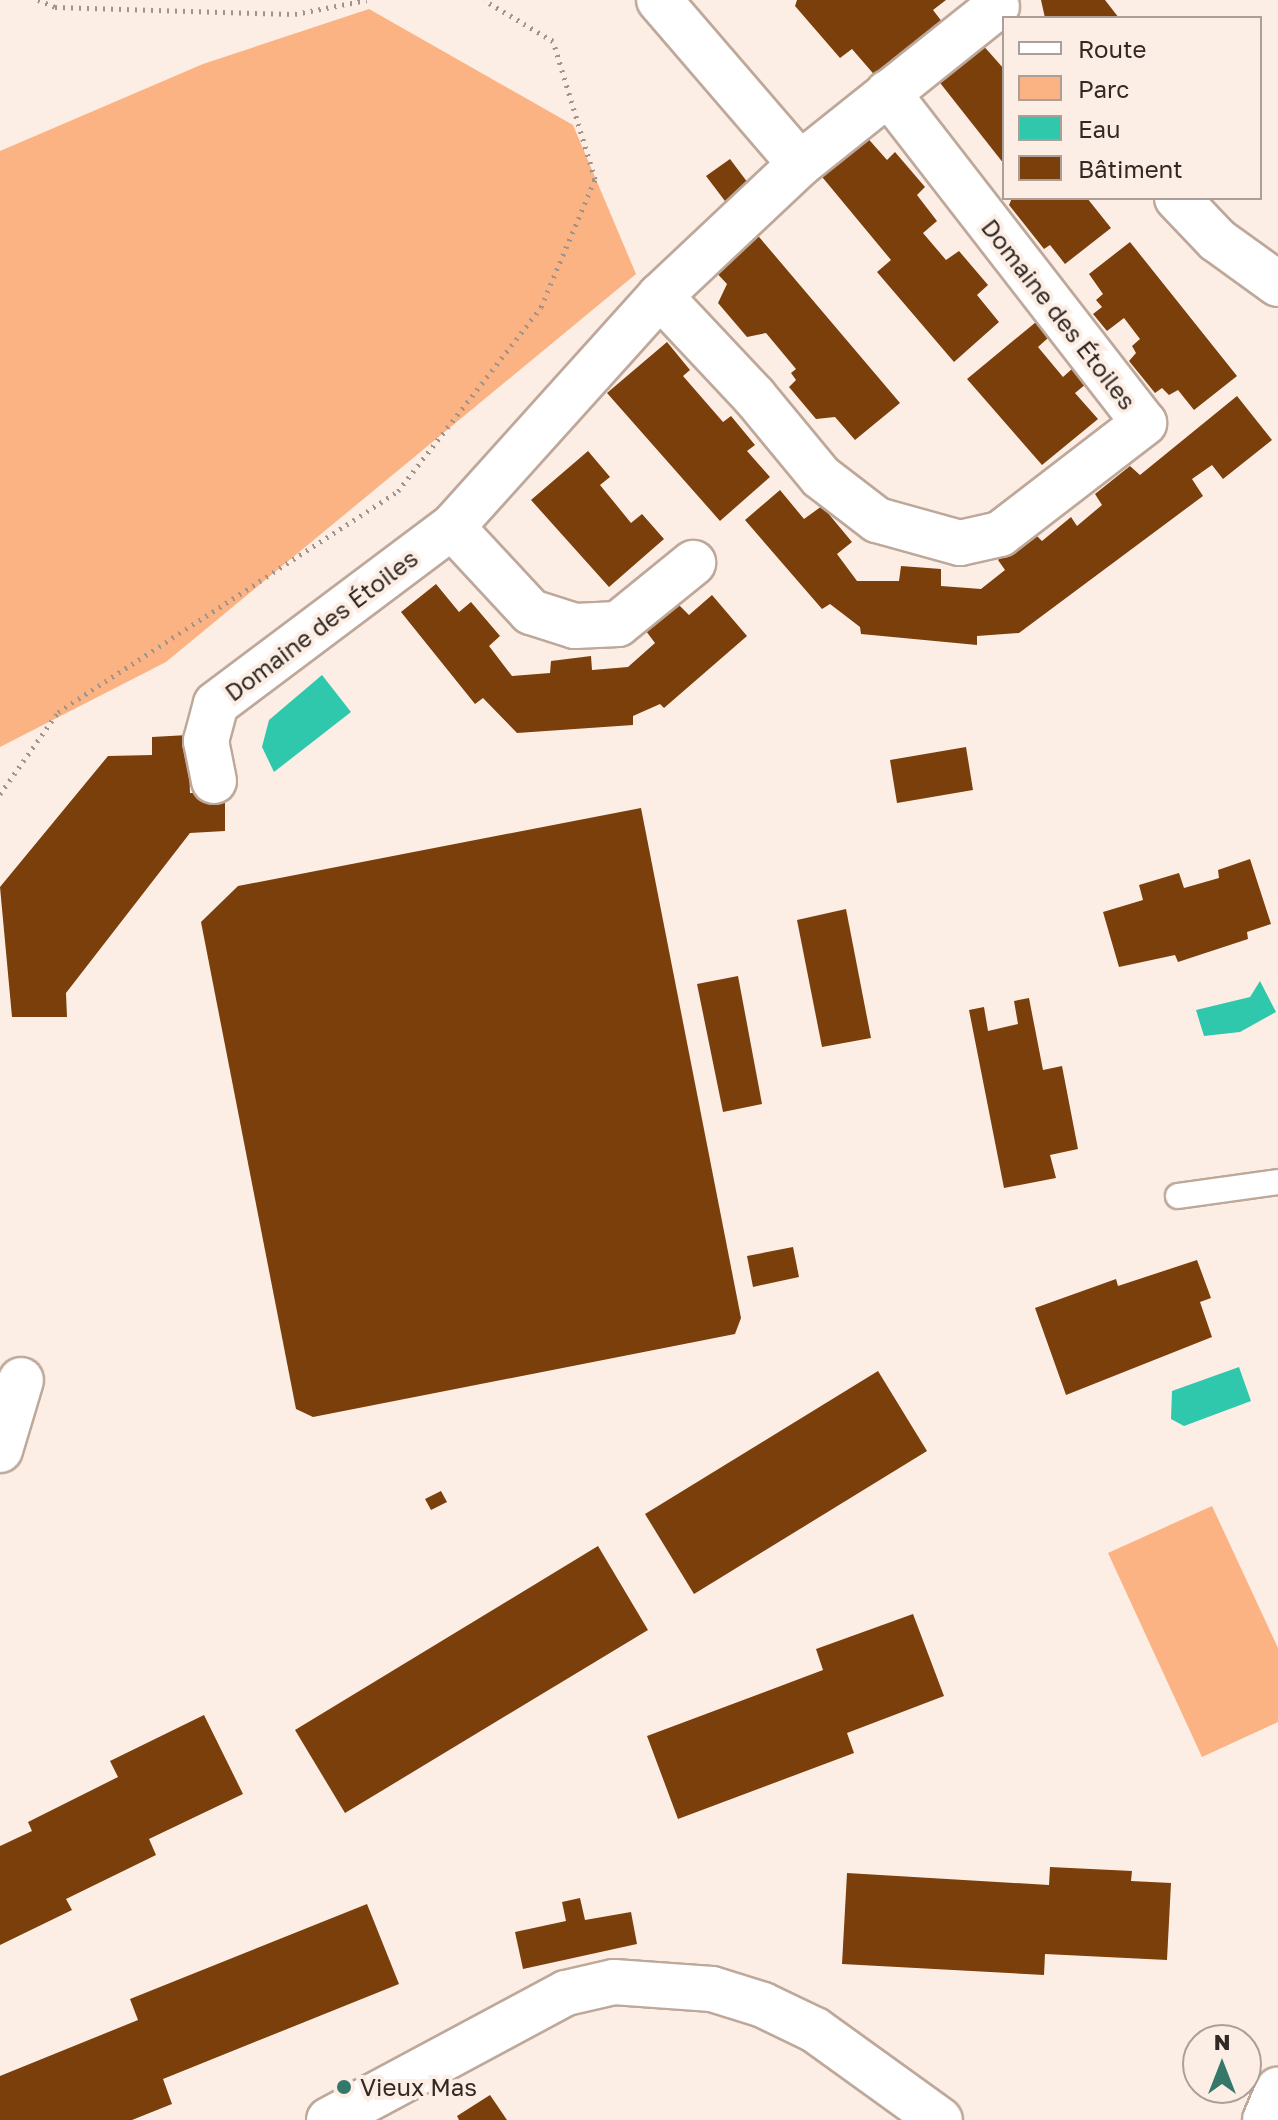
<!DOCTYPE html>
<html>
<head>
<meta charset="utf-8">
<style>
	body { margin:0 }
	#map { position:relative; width:1278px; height:2120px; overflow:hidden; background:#fceee5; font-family:"Golos Text",sans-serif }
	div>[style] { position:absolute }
	.green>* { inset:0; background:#fbb384 }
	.water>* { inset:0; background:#30c8ad }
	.building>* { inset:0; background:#7b3f0b }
	.path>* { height:5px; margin-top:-2.5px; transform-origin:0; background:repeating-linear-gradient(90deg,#9f938c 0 2px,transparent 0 8px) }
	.roads { filter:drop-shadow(2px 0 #bea89a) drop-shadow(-2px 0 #bea89a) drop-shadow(0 2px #bea89a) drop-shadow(0 -2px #bea89a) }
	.service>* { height:24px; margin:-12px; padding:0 12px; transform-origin:12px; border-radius:12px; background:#fff }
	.minor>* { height:44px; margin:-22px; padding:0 22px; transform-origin:22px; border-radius:22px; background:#fff }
	.dots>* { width:22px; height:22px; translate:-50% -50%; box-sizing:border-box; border:4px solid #fceee5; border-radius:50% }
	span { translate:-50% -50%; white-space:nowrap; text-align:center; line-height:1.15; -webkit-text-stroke:8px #fceee5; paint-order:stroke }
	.street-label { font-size:24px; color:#322924 }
	.poi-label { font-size:24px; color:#322924 }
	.left { translate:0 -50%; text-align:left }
	.legend { position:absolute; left:1002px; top:16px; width:260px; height:184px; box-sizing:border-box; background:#fceee5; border:2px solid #ab9f98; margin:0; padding:10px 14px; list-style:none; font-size:24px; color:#322924 }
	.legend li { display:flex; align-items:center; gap:16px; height:40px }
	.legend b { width:40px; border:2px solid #ab9f98 }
	.north { position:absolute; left:1182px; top:2024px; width:80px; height:80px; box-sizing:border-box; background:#fceee5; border:2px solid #ab9f98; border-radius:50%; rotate:0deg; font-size:22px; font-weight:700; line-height:32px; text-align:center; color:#322924 }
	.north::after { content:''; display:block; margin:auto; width:28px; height:36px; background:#35786a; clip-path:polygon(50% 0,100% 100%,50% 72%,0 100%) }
</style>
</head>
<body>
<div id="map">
	<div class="green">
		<i style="clip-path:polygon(369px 9px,573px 125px,636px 274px,166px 662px,0 747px,0 151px,203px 64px)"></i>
		<i style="clip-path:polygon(1212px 1506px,1278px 1648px,1278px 1722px,1202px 1757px,1108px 1553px)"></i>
	</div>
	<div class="water">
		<i style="clip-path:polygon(322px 675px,351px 712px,274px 772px,262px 747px,269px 720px)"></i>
		<i style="clip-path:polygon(1260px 981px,1276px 1012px,1240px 1032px,1204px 1036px,1196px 1010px,1250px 997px)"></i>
		<i style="clip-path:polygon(1239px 1367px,1251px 1401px,1184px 1426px,1171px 1419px,1172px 1391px)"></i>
	</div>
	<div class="building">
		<i style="clip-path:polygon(797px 0,946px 0,933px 10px,943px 23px,878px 79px,852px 49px,840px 58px,795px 6px)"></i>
		<i style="clip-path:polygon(1041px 0,1105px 0,1119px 18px,1045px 18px)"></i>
		<i style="clip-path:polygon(981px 43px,1004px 69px,1004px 164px,937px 79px)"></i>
		<i style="clip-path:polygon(864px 134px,887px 160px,895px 152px,925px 187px,917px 195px,937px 221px,923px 233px,946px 260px,959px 251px,988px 285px,977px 295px,999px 322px,954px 362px,877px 272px,891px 260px,818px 172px)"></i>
		<i style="clip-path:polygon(730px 159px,751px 187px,728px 205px,706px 176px)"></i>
		<i style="clip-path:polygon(1012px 198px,1087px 198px,1111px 228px,1065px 264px,1050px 245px,1044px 249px,1009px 205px)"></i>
		<i style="clip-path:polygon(754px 231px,900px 403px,855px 440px,835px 417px,816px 419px,789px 387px,796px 380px,791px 373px,796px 369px,766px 333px,747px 337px,718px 303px,727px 284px,711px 267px)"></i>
		<i style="clip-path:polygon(1130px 242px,1237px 376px,1194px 410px,1178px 390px,1169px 395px,1162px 388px,1155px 393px,1129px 361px,1136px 353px,1132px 346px,1140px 339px,1124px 318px,1107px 331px,1093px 314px,1102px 307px,1096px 300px,1103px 294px,1089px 274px)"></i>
		<i style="clip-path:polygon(1036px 322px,1048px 338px,1038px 347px,1063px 377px,1073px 368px,1086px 384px,1075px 393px,1098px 419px,1042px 465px,967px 379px)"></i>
		<i style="clip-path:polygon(667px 342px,690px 370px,683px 376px,723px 422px,731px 416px,755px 445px,747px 451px,770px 477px,720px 521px,607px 393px)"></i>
		<i style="clip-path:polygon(1237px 396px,1272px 440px,1223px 479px,1212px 465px,1192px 479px,1203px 496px,1019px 633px,977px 636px,977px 645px,861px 634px,860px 627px,830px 604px,822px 609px,745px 520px,780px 490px,804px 519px,822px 506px,852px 542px,837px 554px,857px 581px,899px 581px,901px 566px,941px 569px,941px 586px,981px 589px,1005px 570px,998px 560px,1033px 532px,1042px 541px,1071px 517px,1077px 526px,1102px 505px,1095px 494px,1130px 466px,1140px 475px)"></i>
		<i style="clip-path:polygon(588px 451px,610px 477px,600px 485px,618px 507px,631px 523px,642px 514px,664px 539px,609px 587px,531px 500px)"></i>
		<i style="clip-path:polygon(436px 584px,459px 612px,471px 602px,500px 636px,489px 646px,512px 676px,550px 673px,551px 661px,591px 656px,592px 670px,628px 667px,655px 643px,646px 631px,678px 604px,689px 615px,712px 595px,747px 636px,664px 708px,660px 704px,633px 716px,633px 725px,517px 733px,483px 698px,475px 704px,401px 612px)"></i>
		<i style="clip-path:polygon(188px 735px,190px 793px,225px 793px,225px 831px,190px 833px,66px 993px,67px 1017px,12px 1017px,0 887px,108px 756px,152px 755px,152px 737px)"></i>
		<i style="clip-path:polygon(966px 747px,973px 790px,897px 803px,890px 760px)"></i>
		<i style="clip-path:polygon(641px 808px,741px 1318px,735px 1334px,313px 1417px,296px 1409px,201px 922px,238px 886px)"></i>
		<i style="clip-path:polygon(1250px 859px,1271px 924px,1247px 932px,1248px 939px,1178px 962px,1175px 955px,1119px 967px,1103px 912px,1143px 900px,1139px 885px,1179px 873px,1184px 888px,1219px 878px,1218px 870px)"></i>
		<i style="clip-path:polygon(846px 909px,871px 1038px,822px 1047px,797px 920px)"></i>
		<i style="clip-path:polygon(738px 976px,762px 1104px,723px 1112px,697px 984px)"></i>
		<i style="clip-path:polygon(1029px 998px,1043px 1070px,1062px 1066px,1078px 1149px,1050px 1155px,1056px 1178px,1004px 1188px,969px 1010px,984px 1007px,988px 1031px,1018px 1024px,1014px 1001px)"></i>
		<i style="clip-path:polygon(793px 1247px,799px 1277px,753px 1287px,747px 1256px)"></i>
		<i style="clip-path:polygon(1197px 1260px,1211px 1298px,1200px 1302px,1212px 1337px,1066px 1395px,1035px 1308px,1116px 1279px,1118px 1286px)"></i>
		<i style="clip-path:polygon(878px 1371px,927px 1451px,694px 1594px,645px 1514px)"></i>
		<i style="clip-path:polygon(441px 1491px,447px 1502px,431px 1510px,425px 1499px)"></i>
		<i style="clip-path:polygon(598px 1546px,648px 1630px,345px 1813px,295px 1730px)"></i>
		<i style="clip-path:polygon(913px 1614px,944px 1696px,847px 1733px,854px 1753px,678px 1819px,647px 1736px,823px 1670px,816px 1649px)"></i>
		<i style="clip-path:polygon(204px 1715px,243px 1794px,149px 1839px,156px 1855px,66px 1899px,72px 1910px,0 1945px,0 1846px,32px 1831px,28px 1822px,118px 1777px,110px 1761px)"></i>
		<i style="clip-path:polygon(1050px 1867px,1132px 1871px,1131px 1881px,1171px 1883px,1167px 1960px,1045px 1954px,1044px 1975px,842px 1964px,847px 1873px,1049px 1885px)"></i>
		<i style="clip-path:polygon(580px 1898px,585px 1920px,631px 1912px,637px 1944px,523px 1969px,515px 1932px,566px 1921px,562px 1902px)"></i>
		<i style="clip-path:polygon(367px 1904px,399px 1984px,163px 2079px,172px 2104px,132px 2120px,0 2120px,0 2076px,138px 2020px,130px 1999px)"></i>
		<i style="clip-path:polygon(490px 2095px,507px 2120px,459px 2120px,457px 2116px)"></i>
	</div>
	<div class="path">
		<i style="left:38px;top:0;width:18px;rotate:22deg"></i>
		<i style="left:55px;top:7px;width:240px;rotate:1.7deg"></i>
		<i style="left:295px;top:14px;width:73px;rotate:-11deg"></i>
		<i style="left:0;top:794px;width:100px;rotate:-54.7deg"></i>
		<i style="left:58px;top:712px;width:406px;rotate:-33deg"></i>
		<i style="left:398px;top:491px;width:233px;rotate:-52.1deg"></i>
		<i style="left:541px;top:307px;width:139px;rotate:-67.1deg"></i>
		<i style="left:595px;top:179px;width:144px;rotate:-106.9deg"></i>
		<i style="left:553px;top:41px;width:80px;rotate:-149.3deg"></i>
	</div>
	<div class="roads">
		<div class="service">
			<i style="left:1178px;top:1196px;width:101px;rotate:-8deg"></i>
		</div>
		<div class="minor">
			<i style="left:659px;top:0;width:216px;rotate:49.3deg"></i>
			<i style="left:1177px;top:198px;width:58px;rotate:46.4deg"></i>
			<i style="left:1217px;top:240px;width:75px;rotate:35.8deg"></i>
			<i style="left:660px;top:296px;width:137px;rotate:46.8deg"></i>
			<i style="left:754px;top:396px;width:105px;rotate:50.4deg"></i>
			<i style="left:821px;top:477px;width:71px;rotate:37.5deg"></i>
			<i style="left:877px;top:520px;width:86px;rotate:15.5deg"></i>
			<i style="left:960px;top:543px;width:41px;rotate:-12.7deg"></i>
			<i style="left:1000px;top:534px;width:182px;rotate:-37.6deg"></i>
			<i style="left:1144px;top:423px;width:418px;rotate:-127.8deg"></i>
			<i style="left:452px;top:527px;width:116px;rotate:47.1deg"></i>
			<i style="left:531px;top:612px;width:46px;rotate:17.7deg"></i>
			<i style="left:575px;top:626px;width:43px;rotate:-2.7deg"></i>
			<i style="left:618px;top:624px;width:97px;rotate:-39.1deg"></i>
			<i style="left:214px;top:781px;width:41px;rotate:-101.3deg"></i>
			<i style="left:206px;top:741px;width:38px;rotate:-75deg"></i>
			<i style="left:216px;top:704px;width:295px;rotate:-36.9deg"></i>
			<i style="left:452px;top:527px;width:311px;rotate:-48deg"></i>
			<i style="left:660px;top:296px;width:192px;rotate:-43.3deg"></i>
			<i style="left:800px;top:164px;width:252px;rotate:-38.6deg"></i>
			<i style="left:0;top:1450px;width:73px;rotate:-73.3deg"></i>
			<i style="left:329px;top:2120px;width:269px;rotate:-28.2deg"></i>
			<i style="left:566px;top:1993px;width:49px;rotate:-12.9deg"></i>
			<i style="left:614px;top:1982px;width:98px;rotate:4.1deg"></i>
			<i style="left:712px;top:1989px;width:53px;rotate:17.4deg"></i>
			<i style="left:763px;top:2005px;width:58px;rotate:25.7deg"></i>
			<i style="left:815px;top:2030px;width:154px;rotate:35.8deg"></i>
			<i style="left:1265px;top:2120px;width:33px;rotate:-67deg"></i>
		</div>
	</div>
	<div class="dots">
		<i style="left:344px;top:2087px;background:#35786a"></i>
	</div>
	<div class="street-label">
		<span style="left:1059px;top:314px;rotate:52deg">Domaine des Étoiles</span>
		<span style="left:321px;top:625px;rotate:-37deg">Domaine des Étoiles</span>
	</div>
	<div class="poi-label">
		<span class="left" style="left:360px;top:2087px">Vieux Mas</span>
	</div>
	<ul class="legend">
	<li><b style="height:10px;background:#fff"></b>Route</li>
	<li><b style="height:22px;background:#fbb384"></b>Parc</li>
	<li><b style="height:22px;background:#30c8ad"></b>Eau</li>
	<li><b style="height:22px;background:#7b3f0b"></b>Bâtiment</li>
	</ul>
	<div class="north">N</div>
</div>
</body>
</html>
